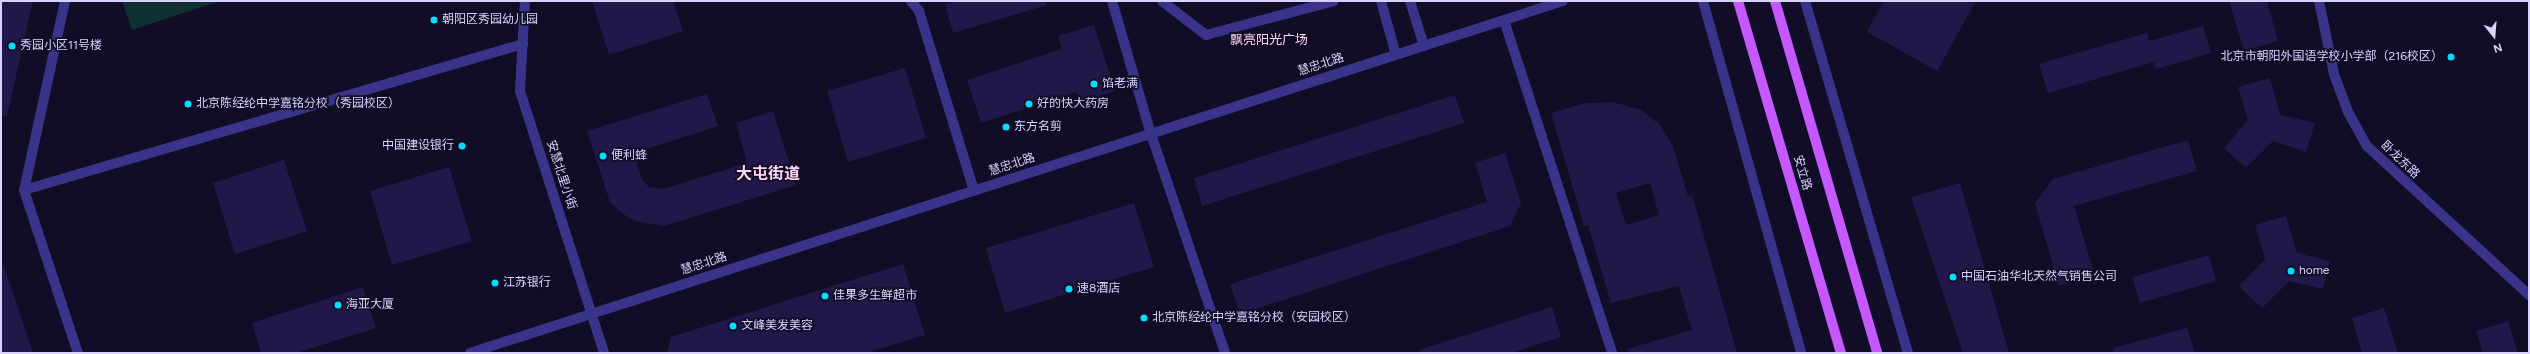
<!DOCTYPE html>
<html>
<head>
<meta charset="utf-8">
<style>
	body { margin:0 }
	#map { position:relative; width:2530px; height:354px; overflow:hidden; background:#120d26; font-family:Figtree,"Noto Sans SC",sans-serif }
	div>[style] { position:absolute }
	.green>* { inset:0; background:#0f3030 }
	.building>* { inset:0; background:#221749 }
	.service>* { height:10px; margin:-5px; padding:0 5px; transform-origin:5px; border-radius:5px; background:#393489 }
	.minor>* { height:10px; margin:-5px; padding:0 5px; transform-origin:5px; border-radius:5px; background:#393489 }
	.tertiary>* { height:10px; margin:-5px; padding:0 5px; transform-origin:5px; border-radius:5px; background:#393489 }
	.primary>* { height:10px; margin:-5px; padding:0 5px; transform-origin:5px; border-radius:5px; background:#c559ff }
	.dots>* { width:11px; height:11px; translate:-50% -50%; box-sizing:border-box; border:2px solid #120d26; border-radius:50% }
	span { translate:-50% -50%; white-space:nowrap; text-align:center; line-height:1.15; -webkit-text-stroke:3.5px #120d26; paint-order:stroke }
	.poi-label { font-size:12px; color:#d8d2ff }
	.left { translate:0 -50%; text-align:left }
	.right { translate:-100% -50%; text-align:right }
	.street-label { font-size:12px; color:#d8d2ff }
	.neighbourhood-label { font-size:13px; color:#ffd4ee }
	.district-label { font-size:16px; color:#ffd4ee; font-weight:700 }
	.frame { position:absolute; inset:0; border:2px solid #d8d2ff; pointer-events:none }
	.north { position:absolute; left:2474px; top:16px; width:40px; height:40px; -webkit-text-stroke:3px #120d26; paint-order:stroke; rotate:163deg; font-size:11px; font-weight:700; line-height:16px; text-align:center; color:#d8d2ff }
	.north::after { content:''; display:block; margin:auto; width:14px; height:18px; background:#d8d2ff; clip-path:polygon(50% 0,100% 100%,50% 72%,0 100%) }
</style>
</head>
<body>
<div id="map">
	<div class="green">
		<i style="clip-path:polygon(122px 1px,220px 1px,132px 30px)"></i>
	</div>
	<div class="building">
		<i style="clip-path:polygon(1px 1px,33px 1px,7px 116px,1px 115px)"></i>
		<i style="clip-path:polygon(592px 1px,673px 1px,683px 31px,609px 55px)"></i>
		<i style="clip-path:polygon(955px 1px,1046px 1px,1047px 5px,953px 33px,945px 4px)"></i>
		<i style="clip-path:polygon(1884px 1px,1976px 1px,1937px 71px,1867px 32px)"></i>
		<i style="clip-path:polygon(2229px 1px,2267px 1px,2278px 41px,2244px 51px)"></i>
		<i style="clip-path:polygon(1094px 25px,1115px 91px,1079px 102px,1076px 92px,981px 123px,967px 80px,1062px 49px,1058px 36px)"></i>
		<i style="clip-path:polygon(2203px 26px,2211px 53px,2156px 69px,2154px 62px,2048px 93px,2039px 64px,2147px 33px,2149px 41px)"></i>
		<i style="clip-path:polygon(905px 68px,926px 138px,848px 162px,827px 91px)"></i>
		<i style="clip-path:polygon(2270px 78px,2280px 115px,2315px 123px,2306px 152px,2273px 141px,2246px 168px,2224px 148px,2248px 120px,2238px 87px)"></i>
		<i style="clip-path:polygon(707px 94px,718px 126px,634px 153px,642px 180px,649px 187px,663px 189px,747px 163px,736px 123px,773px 111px,796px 185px,664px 226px,634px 221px,622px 213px,610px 202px,587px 131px)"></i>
		<i style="clip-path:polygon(1455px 95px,1464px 123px,1202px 206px,1194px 178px)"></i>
		<i style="clip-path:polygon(evenodd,1613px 102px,1641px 110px,1660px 125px,1673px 146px,1688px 196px,1692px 194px,1737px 353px,1628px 353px,1627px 349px,1692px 330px,1679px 286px,1611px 303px,1588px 225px,1584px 226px,1551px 113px,1586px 103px,1613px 102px,1650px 183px,1659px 215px,1626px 225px,1616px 193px,1650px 183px)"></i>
		<i style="clip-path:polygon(2188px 140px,2197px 171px,2074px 206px,2095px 276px,2059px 286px,2035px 203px,2053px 179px)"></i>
		<i style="clip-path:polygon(1505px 153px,1521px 203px,1510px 226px,1240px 314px,1230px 284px,1487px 202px,1475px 163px)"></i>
		<i style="clip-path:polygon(284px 160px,307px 231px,235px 254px,213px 183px)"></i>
		<i style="clip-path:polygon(449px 167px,472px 241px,392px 265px,370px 191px)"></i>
		<i style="clip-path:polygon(1960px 183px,2009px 353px,1963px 353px,1911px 197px)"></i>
		<i style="clip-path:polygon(1134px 203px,1154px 267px,1005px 313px,986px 248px)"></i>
		<i style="clip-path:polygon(2286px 216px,2297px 253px,2330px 261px,2323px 289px,2289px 281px,2262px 308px,2239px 286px,2265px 259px,2255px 225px)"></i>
		<i style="clip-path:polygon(2209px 255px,2216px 281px,2140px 303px,2132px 277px)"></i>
		<i style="clip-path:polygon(903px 264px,925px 335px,866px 353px,667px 353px,671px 337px)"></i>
		<i style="clip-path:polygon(1px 266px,4px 266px,33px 353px,1px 353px)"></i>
		<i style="clip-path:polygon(363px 287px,376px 328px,296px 353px,261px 353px,252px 323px)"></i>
		<i style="clip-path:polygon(1552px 307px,1561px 337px,1511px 353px,1419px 353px,1419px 350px)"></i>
		<i style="clip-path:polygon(2384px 308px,2398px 353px,2362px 353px,2352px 318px)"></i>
		<i style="clip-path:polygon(2508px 321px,2518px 353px,2483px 353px,2476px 331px)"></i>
		<i style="clip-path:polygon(2187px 328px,2195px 353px,2114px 353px,2113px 348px)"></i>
	</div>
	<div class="service">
		<i style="left:1162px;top:1px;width:56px;rotate:37.7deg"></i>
		<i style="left:1206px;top:35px;width:132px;rotate:-14.9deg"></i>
		<i style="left:1381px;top:1px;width:56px;rotate:74.5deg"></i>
		<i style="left:1410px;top:1px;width:47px;rotate:72.7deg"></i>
		<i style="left:1504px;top:20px;width:350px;rotate:72deg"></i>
	</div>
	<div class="minor">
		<i style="left:65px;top:1px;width:193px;rotate:102.2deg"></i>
		<i style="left:24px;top:190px;width:172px;rotate:71.7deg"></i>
		<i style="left:525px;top:1px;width:90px;rotate:93.2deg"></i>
		<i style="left:520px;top:91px;width:275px;rotate:72.2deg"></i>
		<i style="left:911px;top:1px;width:13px;rotate:51deg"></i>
		<i style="left:919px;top:11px;width:188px;rotate:73deg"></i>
		<i style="left:1112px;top:1px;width:139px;rotate:73.7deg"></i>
		<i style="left:1151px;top:134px;width:231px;rotate:71.3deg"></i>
		<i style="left:2319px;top:1px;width:75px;rotate:78.4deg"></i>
		<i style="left:2334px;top:74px;width:40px;rotate:69.8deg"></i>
		<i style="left:2348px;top:112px;width:39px;rotate:61deg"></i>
		<i style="left:2367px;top:146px;width:220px;rotate:42.6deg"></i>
		<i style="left:24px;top:190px;width:520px;rotate:-16.31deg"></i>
	</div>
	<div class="tertiary">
		<i style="left:1703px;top:1px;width:365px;rotate:74.4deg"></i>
		<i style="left:1805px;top:1px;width:367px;rotate:73.7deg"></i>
		<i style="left:470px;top:353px;width:1148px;rotate:-17.85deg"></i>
	</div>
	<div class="primary">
		<i style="left:1738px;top:1px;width:367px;rotate:73.7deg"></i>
		<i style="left:1775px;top:1px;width:366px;rotate:73.8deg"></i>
	</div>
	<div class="dots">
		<i style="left:434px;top:20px;background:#00ddfd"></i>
		<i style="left:12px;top:46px;background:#00ddfd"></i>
		<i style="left:2451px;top:57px;background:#00ddfd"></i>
		<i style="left:1094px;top:84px;background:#00ddfd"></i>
		<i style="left:188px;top:104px;background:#00ddfd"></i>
		<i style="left:1029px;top:104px;background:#00ddfd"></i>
		<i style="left:1006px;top:127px;background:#00ddfd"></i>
		<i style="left:462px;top:146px;background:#00ddfd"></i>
		<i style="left:603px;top:156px;background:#00ddfd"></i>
		<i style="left:2291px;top:271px;background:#00ddfd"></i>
		<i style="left:1953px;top:277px;background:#00ddfd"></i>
		<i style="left:495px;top:283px;background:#00ddfd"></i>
		<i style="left:1069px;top:289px;background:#00ddfd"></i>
		<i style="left:825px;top:296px;background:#00ddfd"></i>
		<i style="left:338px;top:305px;background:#00ddfd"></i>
		<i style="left:1144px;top:318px;background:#00ddfd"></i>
		<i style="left:733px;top:326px;background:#00ddfd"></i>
	</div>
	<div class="poi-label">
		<span class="left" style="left:442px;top:20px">朝阳区秀园幼儿园</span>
		<span class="left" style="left:20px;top:46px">秀园小区11号楼</span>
		<span class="right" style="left:2443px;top:57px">北京市朝阳外国语学校小学部（216校区）</span>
		<span class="left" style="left:1102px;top:84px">馅老满</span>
		<span class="left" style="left:196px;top:104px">北京陈经纶中学嘉铭分校（秀园校区）</span>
		<span class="left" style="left:1037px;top:104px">好的快大药房</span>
		<span class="left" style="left:1014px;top:127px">东方名剪</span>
		<span class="right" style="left:454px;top:146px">中国建设银行</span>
		<span class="left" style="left:611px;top:156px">便利蜂</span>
		<span class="left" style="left:2299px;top:271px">home</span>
		<span class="left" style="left:1961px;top:277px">中国石油华北天然气销售公司</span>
		<span class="left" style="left:503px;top:283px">江苏银行</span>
		<span class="left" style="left:1077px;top:289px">速8酒店</span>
		<span class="left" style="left:833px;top:296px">佳果多生鲜超市</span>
		<span class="left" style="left:346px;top:305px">海亚大厦</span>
		<span class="left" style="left:1152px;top:318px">北京陈经纶中学嘉铭分校（安园校区）</span>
		<span class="left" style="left:741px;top:326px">文峰美发美容</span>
	</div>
	<div class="street-label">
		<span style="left:1321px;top:65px;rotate:-18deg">慧忠北路</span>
		<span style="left:2400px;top:160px;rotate:44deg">卧龙东路</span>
		<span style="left:1012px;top:165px;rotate:-18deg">慧忠北路</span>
		<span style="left:1802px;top:173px;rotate:74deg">安立路</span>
		<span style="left:561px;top:175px;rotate:72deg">安慧北里小街</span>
		<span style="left:704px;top:264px;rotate:-18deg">慧忠北路</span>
	</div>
	<div class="neighbourhood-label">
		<span style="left:1269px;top:40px">飘亮阳光广场</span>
	</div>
	<div class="district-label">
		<span style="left:768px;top:174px">大屯街道</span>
	</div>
	<div class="frame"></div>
	<div class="north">N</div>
</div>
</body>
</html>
